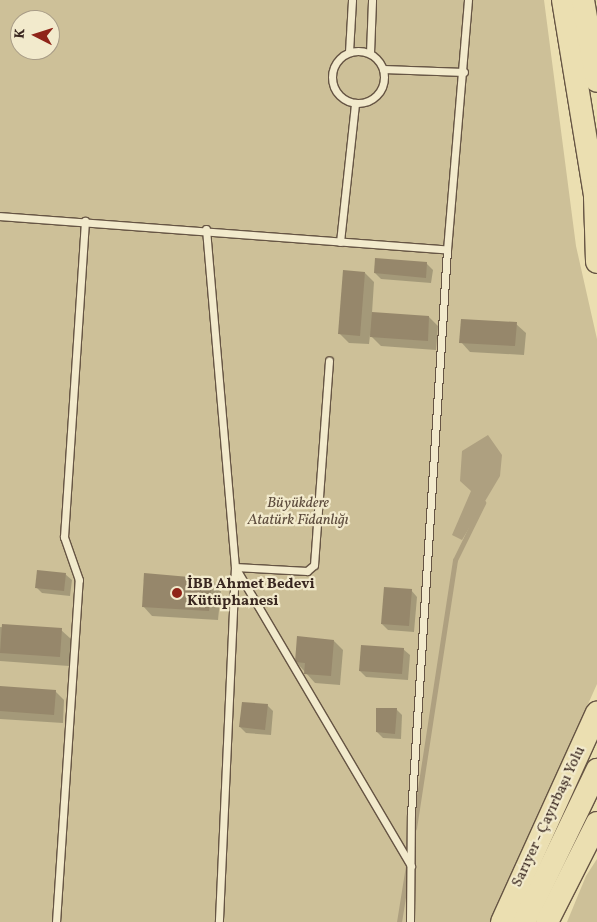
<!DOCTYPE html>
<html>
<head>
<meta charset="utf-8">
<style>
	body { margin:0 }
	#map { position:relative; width:597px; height:922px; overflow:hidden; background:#ebdfb1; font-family:Vollkorn,serif }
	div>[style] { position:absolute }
	.green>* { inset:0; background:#cdc098 }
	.water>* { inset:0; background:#aea080 }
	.shadow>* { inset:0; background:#0003 }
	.stream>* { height:5px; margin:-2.5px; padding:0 2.5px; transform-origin:2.5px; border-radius:2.5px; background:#aea080 }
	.building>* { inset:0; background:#96876b }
	.roads { filter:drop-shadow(1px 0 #654) drop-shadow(-1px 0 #654) drop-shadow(0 1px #654) drop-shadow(0 -1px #654) }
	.service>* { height:7px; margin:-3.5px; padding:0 3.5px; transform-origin:3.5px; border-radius:3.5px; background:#f2eacc }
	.service>.ring { margin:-3.5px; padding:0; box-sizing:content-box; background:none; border:7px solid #f2eacc; border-radius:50% }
	.primary>* { height:22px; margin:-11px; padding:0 11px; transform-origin:11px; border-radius:11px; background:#ebdfb1 }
	.dots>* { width:14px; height:14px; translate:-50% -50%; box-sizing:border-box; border:2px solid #f2eacc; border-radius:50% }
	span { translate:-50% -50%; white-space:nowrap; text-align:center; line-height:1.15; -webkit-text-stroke:4.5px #f2eacc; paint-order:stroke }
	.park-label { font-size:15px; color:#5e4d3e; font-style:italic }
	.poi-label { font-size:15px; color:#392720; font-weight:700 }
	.left { translate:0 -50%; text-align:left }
	.street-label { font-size:15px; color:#392720 }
	.north { position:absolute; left:10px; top:10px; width:50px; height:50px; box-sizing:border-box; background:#f2eacc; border:1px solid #a89c87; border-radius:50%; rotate:275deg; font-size:14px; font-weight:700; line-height:20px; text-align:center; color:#392720 }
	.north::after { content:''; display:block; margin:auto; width:18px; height:22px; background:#8f2418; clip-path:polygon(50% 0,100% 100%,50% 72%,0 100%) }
</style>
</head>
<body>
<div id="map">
	<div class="green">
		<i style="clip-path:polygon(evenodd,0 0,544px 0,576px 246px,597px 339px,597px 684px,491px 922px,0 922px,0 0,20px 20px,50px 20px,50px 50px,20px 50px,20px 20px)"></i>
		<i style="clip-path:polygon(597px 859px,597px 922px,567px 922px,586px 876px)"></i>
	</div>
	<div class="water">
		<i style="clip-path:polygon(488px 435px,502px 455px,500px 476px,462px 540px,452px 535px,471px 491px,460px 481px,462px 451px)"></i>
	</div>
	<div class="shadow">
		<i style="clip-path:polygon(426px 263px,433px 270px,431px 283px,381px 279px,375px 273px)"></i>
		<i style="clip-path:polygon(365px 273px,374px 282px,372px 313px,429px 317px,438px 326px,436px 350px,381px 346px,370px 335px,369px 344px,349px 343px,340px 334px)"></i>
		<i style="clip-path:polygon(516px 324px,526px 333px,524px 355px,470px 352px,461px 342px)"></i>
		<i style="clip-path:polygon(65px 574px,72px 580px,70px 596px,42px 593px,36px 587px)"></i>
		<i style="clip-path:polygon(212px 580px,221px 590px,218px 620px,152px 616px,143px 606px)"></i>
		<i style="clip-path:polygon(411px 590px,417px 597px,414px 632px,388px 630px,382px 624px)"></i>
		<i style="clip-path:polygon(0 627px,61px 630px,71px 639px,69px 666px,0 661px)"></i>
		<i style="clip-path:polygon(334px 641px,343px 650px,340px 685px,315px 683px,296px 662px)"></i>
		<i style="clip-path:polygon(403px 649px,410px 655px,408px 680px,366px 677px,360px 671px)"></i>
		<i style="clip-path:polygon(0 687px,55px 691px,64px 700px,63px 723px,0 719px)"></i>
		<i style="clip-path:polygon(267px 705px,273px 711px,271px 735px,246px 733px,240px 727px)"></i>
		<i style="clip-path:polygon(396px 709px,402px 715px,401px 739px,383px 738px,377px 732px)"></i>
	</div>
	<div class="stream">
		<i style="left:414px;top:828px;width:271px;rotate:-81.3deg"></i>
		<i style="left:455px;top:560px;width:64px;rotate:-63.8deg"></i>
		<i style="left:399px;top:922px;width:57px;rotate:-80.9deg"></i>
	</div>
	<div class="building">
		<i style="clip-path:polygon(375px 258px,427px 262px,426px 278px,374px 273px)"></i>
		<i style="clip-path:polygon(343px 270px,365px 272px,360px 336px,338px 334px)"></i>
		<i style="clip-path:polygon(372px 312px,429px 316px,428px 341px,370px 337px)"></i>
		<i style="clip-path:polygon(461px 319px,517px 322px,515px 346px,459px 343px)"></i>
		<i style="clip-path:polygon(37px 570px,66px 573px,64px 591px,35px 588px)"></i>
		<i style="clip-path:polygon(144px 573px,212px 579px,209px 611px,142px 607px)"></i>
		<i style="clip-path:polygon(384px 587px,412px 589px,409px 626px,381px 624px)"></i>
		<i style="clip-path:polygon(2px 624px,62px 628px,60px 657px,0 653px)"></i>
		<i style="clip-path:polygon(297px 636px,334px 640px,331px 676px,304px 674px,305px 663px,295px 662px)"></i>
		<i style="clip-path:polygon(361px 645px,404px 648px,402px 674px,359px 671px)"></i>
		<i style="clip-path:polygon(0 686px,56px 690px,54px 715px,0 711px)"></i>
		<i style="clip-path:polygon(242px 702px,268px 704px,265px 730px,239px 727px)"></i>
		<i style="clip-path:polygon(376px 708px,397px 708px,395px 734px,376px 732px)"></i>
	</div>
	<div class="roads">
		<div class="service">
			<i class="ring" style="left:332px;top:51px;width:45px;height:45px"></i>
			<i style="left:349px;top:52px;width:52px;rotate:-86.7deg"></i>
			<i style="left:370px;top:53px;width:53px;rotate:-87.8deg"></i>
			<i style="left:383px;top:69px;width:81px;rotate:2.1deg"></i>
			<i style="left:0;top:216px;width:448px;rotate:4.3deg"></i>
			<i style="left:447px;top:250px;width:251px;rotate:-85.2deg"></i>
			<i style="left:206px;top:229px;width:339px;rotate:85.1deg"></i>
			<i style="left:235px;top:567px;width:355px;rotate:92.6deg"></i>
			<i style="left:340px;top:242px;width:140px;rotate:-83.8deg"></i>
			<i style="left:235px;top:567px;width:347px;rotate:59.5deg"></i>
			<i style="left:235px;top:567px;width:72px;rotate:3.2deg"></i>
			<i style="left:307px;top:571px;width:9px;rotate:-41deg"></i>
			<i style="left:314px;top:565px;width:205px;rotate:-85.8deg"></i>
			<i style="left:56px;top:922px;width:343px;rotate:-86.2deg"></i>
			<i style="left:79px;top:580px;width:46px;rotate:-109.2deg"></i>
			<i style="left:64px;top:537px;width:317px;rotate:-86.2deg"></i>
			<i style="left:410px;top:922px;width:108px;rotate:-89.5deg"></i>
			<i style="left:411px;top:814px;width:565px;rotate:-86.35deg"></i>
		</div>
		<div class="primary">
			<i style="left:563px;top:0;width:210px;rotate:80.7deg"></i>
			<i style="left:583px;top:0;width:82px;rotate:80.2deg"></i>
			<i style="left:595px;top:197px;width:65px;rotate:88.2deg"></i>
			<i style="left:502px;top:922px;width:230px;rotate:-65.6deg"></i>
			<i style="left:524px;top:922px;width:169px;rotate:-64.3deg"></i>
			<i style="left:547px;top:922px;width:111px;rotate:-63.2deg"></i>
		</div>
	</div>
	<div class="dots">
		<i style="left:177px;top:593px;background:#8f2418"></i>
	</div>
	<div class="park-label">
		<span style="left:298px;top:512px">Büyükdere<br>Atatürk Fidanlığı</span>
	</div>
	<div class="poi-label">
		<span class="left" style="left:187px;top:593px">İBB Ahmet Bedevi<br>Kütüphanesi</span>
	</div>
	<div class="street-label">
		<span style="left:549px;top:817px;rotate:-65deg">Sarıyer - Çayırbaşı Yolu</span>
	</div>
	<div class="north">K</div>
</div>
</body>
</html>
